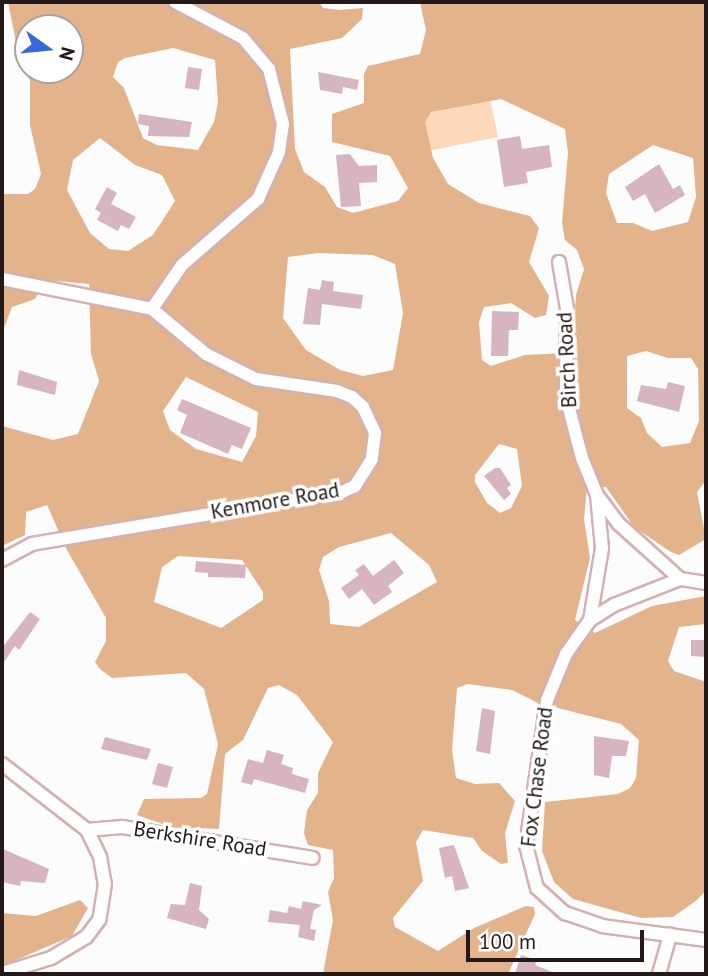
<!DOCTYPE html>
<html>
<head>
<meta charset="utf-8">
<style>
	body { margin:0 }
	#map { position:relative; width:708px; height:976px; overflow:hidden; background:#fcfcfc; font-family:"PT Sans",sans-serif }
	div>[style] { position:absolute }
	.green>* { inset:0; background:#fdd8ba }
	.forest>* { inset:0; background:#e3b48b }
	.building>* { inset:0; background:#d6b4c0 }
	.roads { filter:drop-shadow(2px 0 #d5b0b1) drop-shadow(-2px 0 #d5b0b1) drop-shadow(0 2px #d5b0b1) drop-shadow(0 -2px #d5b0b1) }
	.street>* { height:12px; margin:-6px; padding:0 6px; transform-origin:6px; border-radius:6px; background:#fff }
	span { translate:-50% -50%; white-space:nowrap; text-align:center; line-height:1.15; -webkit-text-stroke:7px #fff; paint-order:stroke }
	.street-label { font-size:21px; color:#251818 }
	.frame { position:absolute; inset:0; border:4px solid #251818; pointer-events:none }
	.north { position:absolute; left:14px; top:14px; width:70px; height:70px; box-sizing:border-box; background:#fff; border:2px solid #a8a3a3; border-radius:50%; rotate:105deg; font-size:19px; font-weight:700; line-height:28px; text-align:center; color:#251818 }
	.north::after { content:''; display:block; margin:auto; width:24px; height:32px; background:#3769d9; clip-path:polygon(50% 0,100% 100%,50% 72%,0 100%) }
	.scale { position:absolute; left:466px; top:930px; width:178px; height:32px; box-sizing:border-box; border:4px solid #251818; border-top:0; padding-left:9px; font-size:21px; line-height:24px; white-space:nowrap; color:#251818; -webkit-text-stroke:5px #fff; paint-order:stroke }
</style>
</head>
<body>
<div id="map">
	<div class="green">
		<i style="clip-path:polygon(490px 98px,498px 137px,428px 151px,421px 112px)"></i>
	</div>
	<div class="forest">
		<i style="clip-path:polygon(evenodd,8px 2px,319px 2px,323px 8px,339px 10px,363px 8px,362px 19px,342px 38px,290px 49px,295px 149px,304px 172px,325px 187px,337px 207px,353px 213px,398px 201px,408px 188px,390px 156px,332px 142px,332px 114px,364px 103px,364px 74px,368px 66px,420px 54px,426px 30px,420px 2px,706px 2px,706px 480px,697px 492px,706px 539px,679px 555px,671px 552px,634px 527px,606px 487px,587px 487px,584px 519px,590px 558px,575px 620px,595px 633px,652px 606px,706px 596px,706px 624px,679px 627px,668px 661px,674px 671px,706px 682px,706px 890px,697px 900px,673px 917px,641px 918px,573px 899px,554px 882px,542px 851px,545px 802px,618px 794px,630px 788px,636px 778px,639px 740px,621px 724px,538px 703px,512px 690px,468px 684px,457px 688px,452px 750px,456px 778px,475px 784px,499px 783px,515px 801px,505px 833px,508px 863px,501px 864px,482px 851px,473px 838px,423px 830px,416px 842px,423px 881px,393px 918px,395px 927px,438px 951px,474px 928px,526px 906px,534px 907px,535px 914px,508px 974px,323px 974px,333px 920px,328px 892px,334px 878px,333px 850px,308px 845px,304px 833px,307px 810px,318px 793px,318px 773px,333px 742px,297px 695px,279px 685px,268px 688px,243px 740px,225px 754px,219px 829px,171px 827px,137px 815px,144px 799px,201px 798px,207px 794px,218px 744px,204px 689px,186px 673px,112px 678px,100px 669px,95px 662px,106px 641px,106px 618px,67px 550px,47px 505px,26px 512px,25px 535px,2px 546px,2px 426px,53px 440px,78px 434px,99px 381px,91px 354px,89px 284px,46px 280px,35px 299px,12px 307px,2px 333px,2px 194px,28px 194px,35px 189px,41px 174px,30px 125px,30px 81px,19px 57px,8px 2px,28px 28px,70px 28px,70px 70px,28px 70px,28px 28px,8px 2px,173px 48px,215px 60px,218px 102px,214px 122px,198px 150px,157px 145px,143px 138px,124px 88px,113px 77px,118px 62px,125px 58px,173px 48px,8px 2px,501px 99px,565px 129px,568px 153px,562px 223px,565px 240px,577px 250px,584px 269px,576px 295px,573px 339px,566px 353px,525px 355px,491px 366px,482px 360px,479px 322px,484px 307px,511px 303px,535px 318px,546px 315px,549px 296px,529px 262px,539px 228px,530px 216px,479px 203px,448px 184px,433px 158px,425px 122px,431px 112px,501px 99px,8px 2px,100px 138px,135px 165px,162px 175px,175px 201px,153px 235px,128px 251px,109px 249px,90px 233px,67px 190px,73px 160px,100px 138px,8px 2px,653px 145px,693px 158px,696px 197px,688px 222px,652px 231px,633px 223px,617px 223px,606px 193px,609px 174px,653px 145px,8px 2px,318px 253px,373px 255px,395px 264px,403px 313px,393px 370px,363px 376px,340px 370px,306px 350px,283px 318px,288px 257px,318px 253px,8px 2px,646px 351px,668px 358px,691px 358px,698px 369px,699px 421px,690px 443px,662px 447px,647px 433px,641px 418px,627px 408px,627px 356px,646px 351px,8px 2px,186px 377px,258px 412px,256px 436px,242px 462px,196px 449px,170px 430px,163px 411px,186px 377px,8px 2px,499px 444px,517px 449px,522px 486px,511px 508px,500px 513px,487px 503px,475px 482px,475px 475px,499px 444px,8px 2px,391px 533px,429px 565px,437px 582px,359px 627px,330px 624px,329px 601px,319px 570px,323px 557px,339px 547px,391px 533px,8px 2px,178px 556px,242px 560px,263px 592px,263px 600px,221px 628px,154px 602px,162px 567px,178px 556px)"></i>
		<i style="clip-path:polygon(80px 900px,88px 908px,72px 936px,2px 966px,2px 913px,36px 916px)"></i>
	</div>
	<div class="building">
		<i style="clip-path:polygon(188px 67px,202px 69px,199px 90px,185px 88px)"></i>
		<i style="clip-path:polygon(318px 72px,359px 80px,357px 90px,343px 87px,342px 94px,320px 90px)"></i>
		<i style="clip-path:polygon(139px 114px,192px 122px,189px 137px,148px 136px,149px 126px,138px 124px)"></i>
		<i style="clip-path:polygon(520px 136px,522px 149px,549px 145px,552px 167px,526px 172px,528px 183px,504px 187px,497px 140px)"></i>
		<i style="clip-path:polygon(350px 154px,359px 166px,377px 165px,377px 182px,359px 183px,361px 206px,341px 207px,336px 155px)"></i>
		<i style="clip-path:polygon(659px 164px,673px 189px,680px 185px,685px 195px,655px 213px,645px 194px,633px 201px,625px 187px)"></i>
		<i style="clip-path:polygon(107px 187px,117px 193px,111px 204px,136px 217px,129px 229px,121px 225px,118px 231px,97px 220px,101px 213px,95px 209px)"></i>
		<i style="clip-path:polygon(322px 280px,334px 282px,333px 291px,363px 295px,361px 309px,322px 304px,320px 325px,303px 324px,308px 288px,320px 290px)"></i>
		<i style="clip-path:polygon(492px 311px,519px 312px,518px 330px,509px 330px,508px 356px,491px 356px)"></i>
		<i style="clip-path:polygon(19px 370px,57px 382px,55px 395px,17px 385px)"></i>
		<i style="clip-path:polygon(668px 382px,685px 386px,679px 412px,637px 401px,641px 385px,666px 389px)"></i>
		<i style="clip-path:polygon(182px 399px,251px 428px,242px 449px,232px 445px,228px 454px,180px 433px,187px 415px,177px 410px)"></i>
		<i style="clip-path:polygon(495px 468px,500px 468px,511px 485px,507px 488px,511px 494px,504px 500px,484px 476px)"></i>
		<i style="clip-path:polygon(394px 560px,404px 573px,388px 586px,392px 592px,374px 605px,362px 589px,349px 599px,341px 588px,359px 575px,355px 570px,364px 564px,373px 576px)"></i>
		<i style="clip-path:polygon(196px 561px,246px 565px,245px 578px,208px 577px,208px 573px,195px 572px)"></i>
		<i style="clip-path:polygon(30px 612px,40px 619px,19px 650px,15px 646px,2px 665px,2px 648px)"></i>
		<i style="clip-path:polygon(691px 640px,706px 640px,706px 657px,691px 656px)"></i>
		<i style="clip-path:polygon(482px 708px,495px 711px,490px 754px,476px 751px)"></i>
		<i style="clip-path:polygon(594px 736px,629px 741px,626px 756px,612px 756px,609px 778px,594px 775px)"></i>
		<i style="clip-path:polygon(105px 737px,151px 749px,147px 760px,101px 749px)"></i>
		<i style="clip-path:polygon(267px 750px,284px 755px,281px 764px,293px 768px,292px 774px,309px 779px,305px 793px,254px 779px,252px 785px,241px 782px,248px 759px,263px 763px)"></i>
		<i style="clip-path:polygon(158px 763px,173px 767px,167px 788px,152px 784px)"></i>
		<i style="clip-path:polygon(454px 845px,469px 888px,455px 891px,452px 876px,445px 878px,439px 848px)"></i>
		<i style="clip-path:polygon(3px 849px,49px 869px,45px 883px,21px 881px,20px 886px,2px 882px)"></i>
		<i style="clip-path:polygon(190px 883px,202px 886px,199px 910px,209px 919px,206px 929px,167px 918px,171px 904px,185px 905px)"></i>
		<i style="clip-path:polygon(303px 901px,322px 905px,314px 910px,310px 929px,316px 930px,314px 941px,298px 937px,300px 925px,268px 922px,270px 910px,287px 913px,289px 906px,301px 909px)"></i>
		<i style="clip-path:polygon(521px 955px,537px 960px,535px 965px,557px 974px,515px 974px)"></i>
	</div>
	<div class="roads">
		<div class="street">
			<i style="left:559px;top:262px;width:48px;rotate:80.3deg"></i>
			<i style="left:567px;top:309px;width:88px;rotate:90.7deg"></i>
			<i style="left:566px;top:397px;width:63px;rotate:75.3deg"></i>
			<i style="left:582px;top:458px;width:40px;rotate:68deg"></i>
			<i style="left:597px;top:495px;width:36px;rotate:53deg"></i>
			<i style="left:619px;top:524px;width:82px;rotate:42deg"></i>
			<i style="left:2px;top:279px;width:153px;rotate:11.3deg"></i>
			<i style="left:152px;top:309px;width:70px;rotate:39.8deg"></i>
			<i style="left:206px;top:354px;width:56px;rotate:26.6deg"></i>
			<i style="left:256px;top:379px;width:82px;rotate:8.4deg"></i>
			<i style="left:337px;top:391px;width:16px;rotate:22deg"></i>
			<i style="left:352px;top:397px;width:15px;rotate:42deg"></i>
			<i style="left:363px;top:407px;width:29px;rotate:65deg"></i>
			<i style="left:375px;top:433px;width:26px;rotate:97deg"></i>
			<i style="left:372px;top:459px;width:32px;rotate:122deg"></i>
			<i style="left:355px;top:486px;width:14px;rotate:155deg"></i>
			<i style="left:342px;top:492px;width:314px;rotate:170.5deg"></i>
			<i style="left:32px;top:544px;width:34px;rotate:152deg"></i>
			<i style="left:152px;top:309px;width:53px;rotate:-55.7deg"></i>
			<i style="left:182px;top:265px;width:101px;rotate:-41deg"></i>
			<i style="left:258px;top:199px;width:51px;rotate:-65.9deg"></i>
			<i style="left:279px;top:152px;width:28px;rotate:-82deg"></i>
			<i style="left:283px;top:124px;width:57px;rotate:-104.3deg"></i>
			<i style="left:269px;top:69px;width:40px;rotate:-130deg"></i>
			<i style="left:243px;top:38px;width:77px;rotate:-152.1deg"></i>
			<i style="left:706px;top:583px;width:26px;rotate:-171deg"></i>
			<i style="left:680px;top:579px;width:71px;rotate:158.5deg"></i>
			<i style="left:614px;top:605px;width:28px;rotate:148deg"></i>
			<i style="left:590px;top:620px;width:42px;rotate:125.2deg"></i>
			<i style="left:566px;top:654px;width:50px;rotate:112.4deg"></i>
			<i style="left:547px;top:700px;width:147px;rotate:98.2deg"></i>
			<i style="left:526px;top:845px;width:44px;rotate:75.7deg"></i>
			<i style="left:537px;top:888px;width:38px;rotate:42deg"></i>
			<i style="left:565px;top:913px;width:39px;rotate:19deg"></i>
			<i style="left:602px;top:926px;width:105px;rotate:7.7deg"></i>
			<i style="left:590px;top:620px;width:73px;rotate:-80.5deg"></i>
			<i style="left:602px;top:548px;width:53px;rotate:-95.4deg"></i>
			<i style="left:2px;top:764px;width:108px;rotate:37.8deg"></i>
			<i style="left:87px;top:830px;width:30px;rotate:64deg"></i>
			<i style="left:100px;top:857px;width:27px;rotate:80deg"></i>
			<i style="left:105px;top:884px;width:36px;rotate:99deg"></i>
			<i style="left:99px;top:920px;width:21px;rotate:127deg"></i>
			<i style="left:86px;top:937px;width:41px;rotate:149deg"></i>
			<i style="left:51px;top:958px;width:51px;rotate:163deg"></i>
			<i style="left:87px;top:830px;width:35px;rotate:-5deg"></i>
			<i style="left:122px;top:827px;width:193px;rotate:9.2deg"></i>
			<i style="left:659px;top:974px;width:41px;rotate:-74.2deg"></i>
		</div>
	</div>
	<div class="street-label">
		<span style="left:567px;top:360px;rotate:-93deg">Birch Road</span>
		<span style="left:275px;top:501px;rotate:-10deg">Kenmore Road</span>
		<span style="left:537px;top:777px;rotate:-83deg">Fox Chase Road</span>
		<span style="left:200px;top:839px;rotate:9deg">Berkshire Road</span>
	</div>
	<div class="frame"></div>
	<div class="north">N</div>
	<div class="scale">100 m</div>
</div>
</body>
</html>
